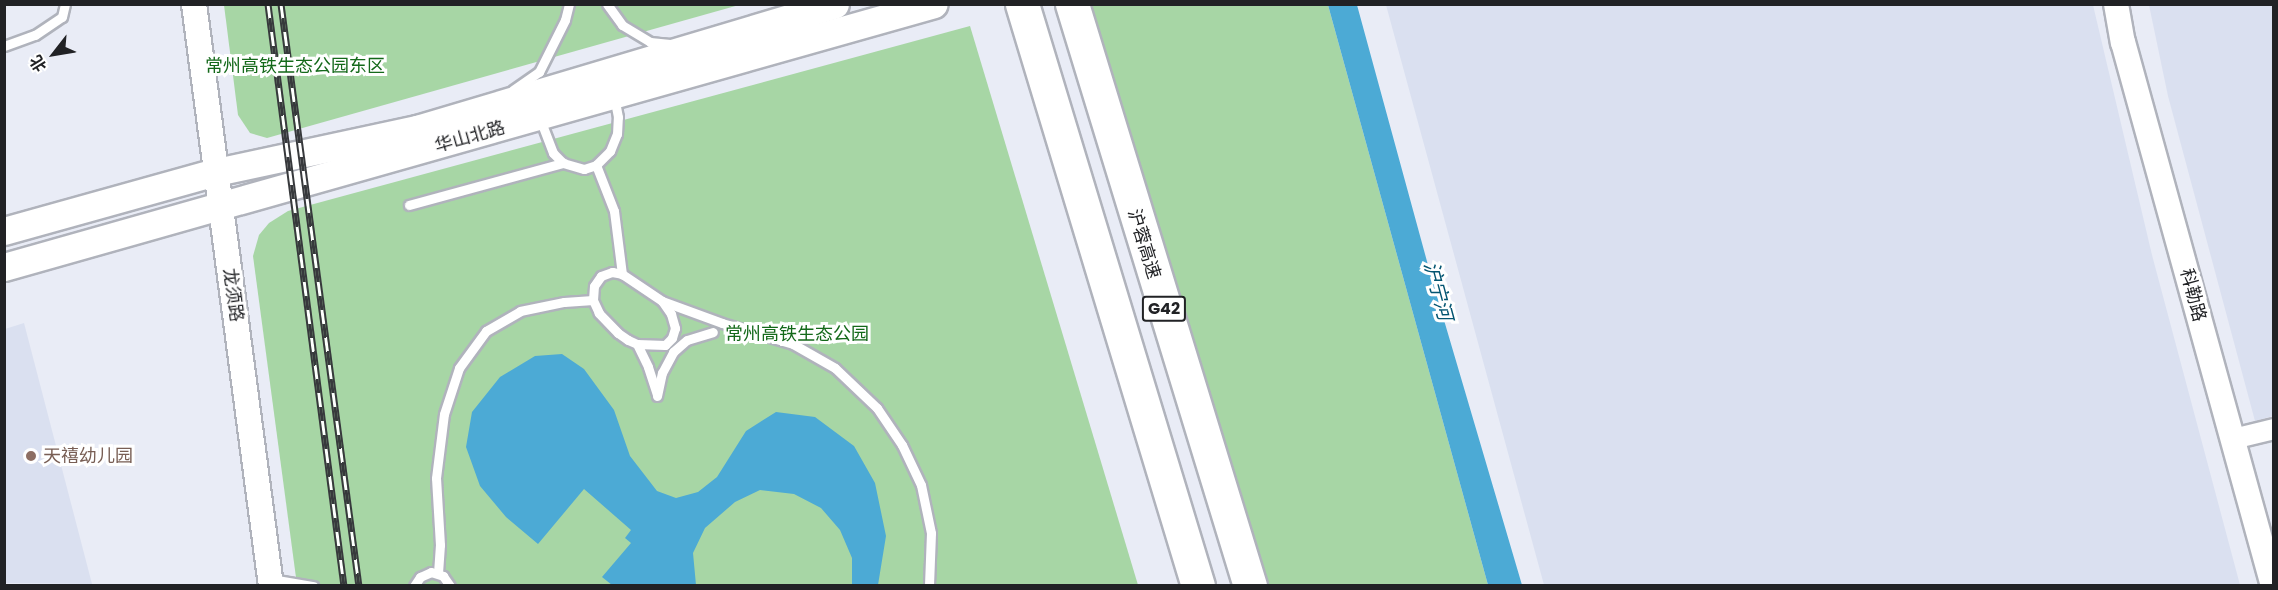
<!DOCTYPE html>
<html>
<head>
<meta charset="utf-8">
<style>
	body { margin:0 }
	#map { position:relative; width:2278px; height:590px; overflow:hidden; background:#e9ecf6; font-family:Poppins,"Noto Sans SC",sans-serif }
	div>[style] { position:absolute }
	.built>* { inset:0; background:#dae0f0 }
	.green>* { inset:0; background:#a7d6a5 }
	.water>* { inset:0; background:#4caad5 }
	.roads { filter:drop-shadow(2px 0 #b0b3bc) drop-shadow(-2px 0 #b0b3bc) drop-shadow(0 2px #b0b3bc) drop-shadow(0 -2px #b0b3bc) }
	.service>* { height:9px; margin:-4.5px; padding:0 4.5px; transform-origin:4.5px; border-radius:4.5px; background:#fff }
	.minor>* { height:20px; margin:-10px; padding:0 10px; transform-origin:10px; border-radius:10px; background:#fff }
	.tertiary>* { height:24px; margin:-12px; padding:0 12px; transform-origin:12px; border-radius:12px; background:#fff }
	.secondary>* { height:27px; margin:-13.5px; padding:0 13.5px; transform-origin:13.5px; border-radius:13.5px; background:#fff }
	.motorway>* { height:33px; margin:-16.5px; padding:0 16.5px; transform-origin:16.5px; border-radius:16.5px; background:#fff }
	.rail>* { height:7px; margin-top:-3.5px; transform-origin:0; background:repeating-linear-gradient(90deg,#fff 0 14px,#37393c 0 28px); box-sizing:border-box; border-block:2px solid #37393c }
	.dots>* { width:16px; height:16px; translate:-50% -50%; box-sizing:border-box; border:3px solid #fff; border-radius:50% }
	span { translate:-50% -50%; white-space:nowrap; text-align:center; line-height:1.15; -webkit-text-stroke:6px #fff; paint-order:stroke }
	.shield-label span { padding:2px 4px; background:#fff; border:2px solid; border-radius:4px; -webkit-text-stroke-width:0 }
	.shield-label { font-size:16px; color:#212225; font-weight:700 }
	.park-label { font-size:18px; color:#14691a }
	.street-label { font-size:18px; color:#212225 }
	.education-label { font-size:18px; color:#785e54 }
	.left { translate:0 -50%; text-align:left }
	.water-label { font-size:20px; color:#025471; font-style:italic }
	.frame { position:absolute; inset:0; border:6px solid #212225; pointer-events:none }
	.north { position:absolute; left:24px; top:24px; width:60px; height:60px; -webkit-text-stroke:4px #fff; paint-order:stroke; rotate:239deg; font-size:16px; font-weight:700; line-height:24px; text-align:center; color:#212225 }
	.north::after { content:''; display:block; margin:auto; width:21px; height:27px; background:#212225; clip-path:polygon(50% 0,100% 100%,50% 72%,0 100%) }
</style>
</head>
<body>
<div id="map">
	<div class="built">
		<i style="clip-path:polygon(1386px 5px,2093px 5px,2152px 255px,2240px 585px,1544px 585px)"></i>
		<i style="clip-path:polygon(2149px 5px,2273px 5px,2273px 416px,2255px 421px,2168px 96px)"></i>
		<i style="clip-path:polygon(24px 323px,92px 584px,5px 583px,5px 329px)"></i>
	</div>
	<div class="green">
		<i style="clip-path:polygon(224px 5px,739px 5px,267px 138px,250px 133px,238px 115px)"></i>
		<i style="clip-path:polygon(1087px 5px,1328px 5px,1488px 585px,1264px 585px)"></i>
		<i style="clip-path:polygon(970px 26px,1138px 585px,297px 585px,253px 256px,259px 235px,269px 223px,288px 211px)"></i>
	</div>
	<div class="water">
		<i style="clip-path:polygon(1328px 5px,1357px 5px,1431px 276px,1522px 585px,1488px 585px)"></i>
		<i style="clip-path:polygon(562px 354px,584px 369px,614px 410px,630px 456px,657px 491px,676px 498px,698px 492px,717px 477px,746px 431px,776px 412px,815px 417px,854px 446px,875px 483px,886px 536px,878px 585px,852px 585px,852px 558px,840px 530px,821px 508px,794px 494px,760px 490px,735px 502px,705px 528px,693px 553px,696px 585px,612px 585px,602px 577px,631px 543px,625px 538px,631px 530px,584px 489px,538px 544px,506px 517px,480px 486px,466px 447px,472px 412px,500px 377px,535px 356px)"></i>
	</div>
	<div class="roads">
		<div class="service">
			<i style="left:607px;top:4px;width:26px;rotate:54deg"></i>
			<i style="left:622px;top:25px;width:33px;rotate:31deg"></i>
			<i style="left:650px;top:42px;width:20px;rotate:6deg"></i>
			<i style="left:4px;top:46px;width:33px;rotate:-20deg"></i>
			<i style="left:35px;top:35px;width:32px;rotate:-34deg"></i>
			<i style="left:62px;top:17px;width:13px;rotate:-77deg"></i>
			<i style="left:513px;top:90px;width:32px;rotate:-35deg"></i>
			<i style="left:539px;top:72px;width:58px;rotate:-63.4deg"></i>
			<i style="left:565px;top:20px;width:16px;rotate:-76deg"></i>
			<i style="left:540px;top:119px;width:36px;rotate:69deg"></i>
			<i style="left:553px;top:153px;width:14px;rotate:45deg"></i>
			<i style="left:563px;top:163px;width:22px;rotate:16deg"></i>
			<i style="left:584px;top:169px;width:13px;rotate:-18deg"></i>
			<i style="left:596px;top:165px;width:20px;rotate:-45deg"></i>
			<i style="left:610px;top:151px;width:18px;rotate:-68deg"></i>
			<i style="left:617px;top:134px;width:17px;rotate:-87deg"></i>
			<i style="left:618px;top:117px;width:20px;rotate:-101deg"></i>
			<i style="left:596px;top:165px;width:49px;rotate:68.6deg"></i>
			<i style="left:614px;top:211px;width:64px;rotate:82.8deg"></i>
			<i style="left:409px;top:205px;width:160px;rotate:-15.3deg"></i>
			<i style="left:612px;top:272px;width:10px;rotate:11deg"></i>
			<i style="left:622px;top:274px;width:48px;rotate:34deg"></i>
			<i style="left:662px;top:301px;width:16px;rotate:55deg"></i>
			<i style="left:671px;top:314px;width:15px;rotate:74deg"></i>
			<i style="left:675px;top:328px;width:10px;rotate:107deg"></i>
			<i style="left:672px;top:338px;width:10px;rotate:135deg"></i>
			<i style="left:665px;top:345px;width:28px;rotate:-178deg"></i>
			<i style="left:637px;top:344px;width:10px;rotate:-156deg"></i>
			<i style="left:628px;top:340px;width:12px;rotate:-145deg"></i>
			<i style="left:618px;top:333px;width:28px;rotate:-134deg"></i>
			<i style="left:599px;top:313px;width:14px;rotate:-115deg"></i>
			<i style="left:593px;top:300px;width:14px;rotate:-86deg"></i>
			<i style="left:594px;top:286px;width:12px;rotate:-55deg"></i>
			<i style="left:601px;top:276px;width:12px;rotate:-20deg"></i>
			<i style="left:662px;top:301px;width:64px;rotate:20.1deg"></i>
			<i style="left:722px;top:323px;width:74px;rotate:16.5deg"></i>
			<i style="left:793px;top:344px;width:48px;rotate:29.7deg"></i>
			<i style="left:835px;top:368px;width:58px;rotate:43.6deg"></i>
			<i style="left:877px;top:408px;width:45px;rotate:56deg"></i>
			<i style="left:902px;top:445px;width:44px;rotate:64.6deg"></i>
			<i style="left:921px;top:485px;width:49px;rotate:78.2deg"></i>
			<i style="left:931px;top:533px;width:53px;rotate:92.2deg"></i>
			<i style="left:637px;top:344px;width:25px;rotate:64deg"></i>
			<i style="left:648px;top:367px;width:29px;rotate:72deg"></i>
			<i style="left:657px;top:396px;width:24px;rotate:-78deg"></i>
			<i style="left:662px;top:373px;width:24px;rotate:-62deg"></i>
			<i style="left:673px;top:352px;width:18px;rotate:-41deg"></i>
			<i style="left:687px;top:340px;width:27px;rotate:-17deg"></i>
			<i style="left:438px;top:573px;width:28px;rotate:-86deg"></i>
			<i style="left:440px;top:545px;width:67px;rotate:-93.4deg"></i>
			<i style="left:436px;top:478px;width:64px;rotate:-82.9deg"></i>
			<i style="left:444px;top:414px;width:48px;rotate:-71.9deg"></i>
			<i style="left:459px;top:368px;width:46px;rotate:-53.9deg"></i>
			<i style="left:486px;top:331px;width:39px;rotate:-30deg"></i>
			<i style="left:520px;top:311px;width:45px;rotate:-11.6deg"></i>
			<i style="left:564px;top:302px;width:29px;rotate:-4deg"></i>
			<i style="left:271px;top:579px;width:43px;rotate:9.5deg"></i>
			<i style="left:414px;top:586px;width:11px;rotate:-56deg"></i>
			<i style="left:420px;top:577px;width:12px;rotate:-24deg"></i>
			<i style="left:431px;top:572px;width:13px;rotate:18deg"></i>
			<i style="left:443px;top:576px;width:12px;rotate:55deg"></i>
		</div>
		<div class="minor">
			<i style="left:2233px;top:439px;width:42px;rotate:-13.7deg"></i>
		</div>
		<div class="tertiary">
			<i style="left:194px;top:4px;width:587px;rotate:82.46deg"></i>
			<i style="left:2116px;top:4px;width:39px;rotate:80deg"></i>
			<i style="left:2123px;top:42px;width:564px;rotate:74.58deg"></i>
		</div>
		<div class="secondary">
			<i style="left:4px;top:231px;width:220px;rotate:-15.6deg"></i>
			<i style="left:216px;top:172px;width:206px;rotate:-12.1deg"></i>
			<i style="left:417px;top:129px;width:436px;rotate:-16.6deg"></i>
			<i style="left:4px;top:267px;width:966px;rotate:-15.79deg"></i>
		</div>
		<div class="motorway">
			<i style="left:1022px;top:4px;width:608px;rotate:73.17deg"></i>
			<i style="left:1072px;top:4px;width:609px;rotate:72.99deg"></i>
		</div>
	</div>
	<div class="rail">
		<i style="left:268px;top:4px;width:587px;rotate:82.56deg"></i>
		<i style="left:281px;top:4px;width:587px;rotate:82.37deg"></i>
	</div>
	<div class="dots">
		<i style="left:31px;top:456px;background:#8d6e63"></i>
	</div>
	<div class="shield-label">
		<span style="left:1164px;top:309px">G42</span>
	</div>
	<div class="park-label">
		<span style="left:295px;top:66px">常州高铁生态公园东区</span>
		<span style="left:797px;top:334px">常州高铁生态公园</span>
	</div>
	<div class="street-label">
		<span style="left:470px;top:137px;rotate:-16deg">华山北路</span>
		<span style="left:1144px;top:244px;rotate:73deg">沪蓉高速</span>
		<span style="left:233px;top:295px;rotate:82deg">龙须路</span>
		<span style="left:2193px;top:295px;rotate:75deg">科勒路</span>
	</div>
	<div class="education-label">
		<span class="left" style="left:43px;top:456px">天禧幼儿园</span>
	</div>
	<div class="water-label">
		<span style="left:1438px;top:291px;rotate:75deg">沪宁河</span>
	</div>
	<div class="frame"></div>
	<div class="north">北</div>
</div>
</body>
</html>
